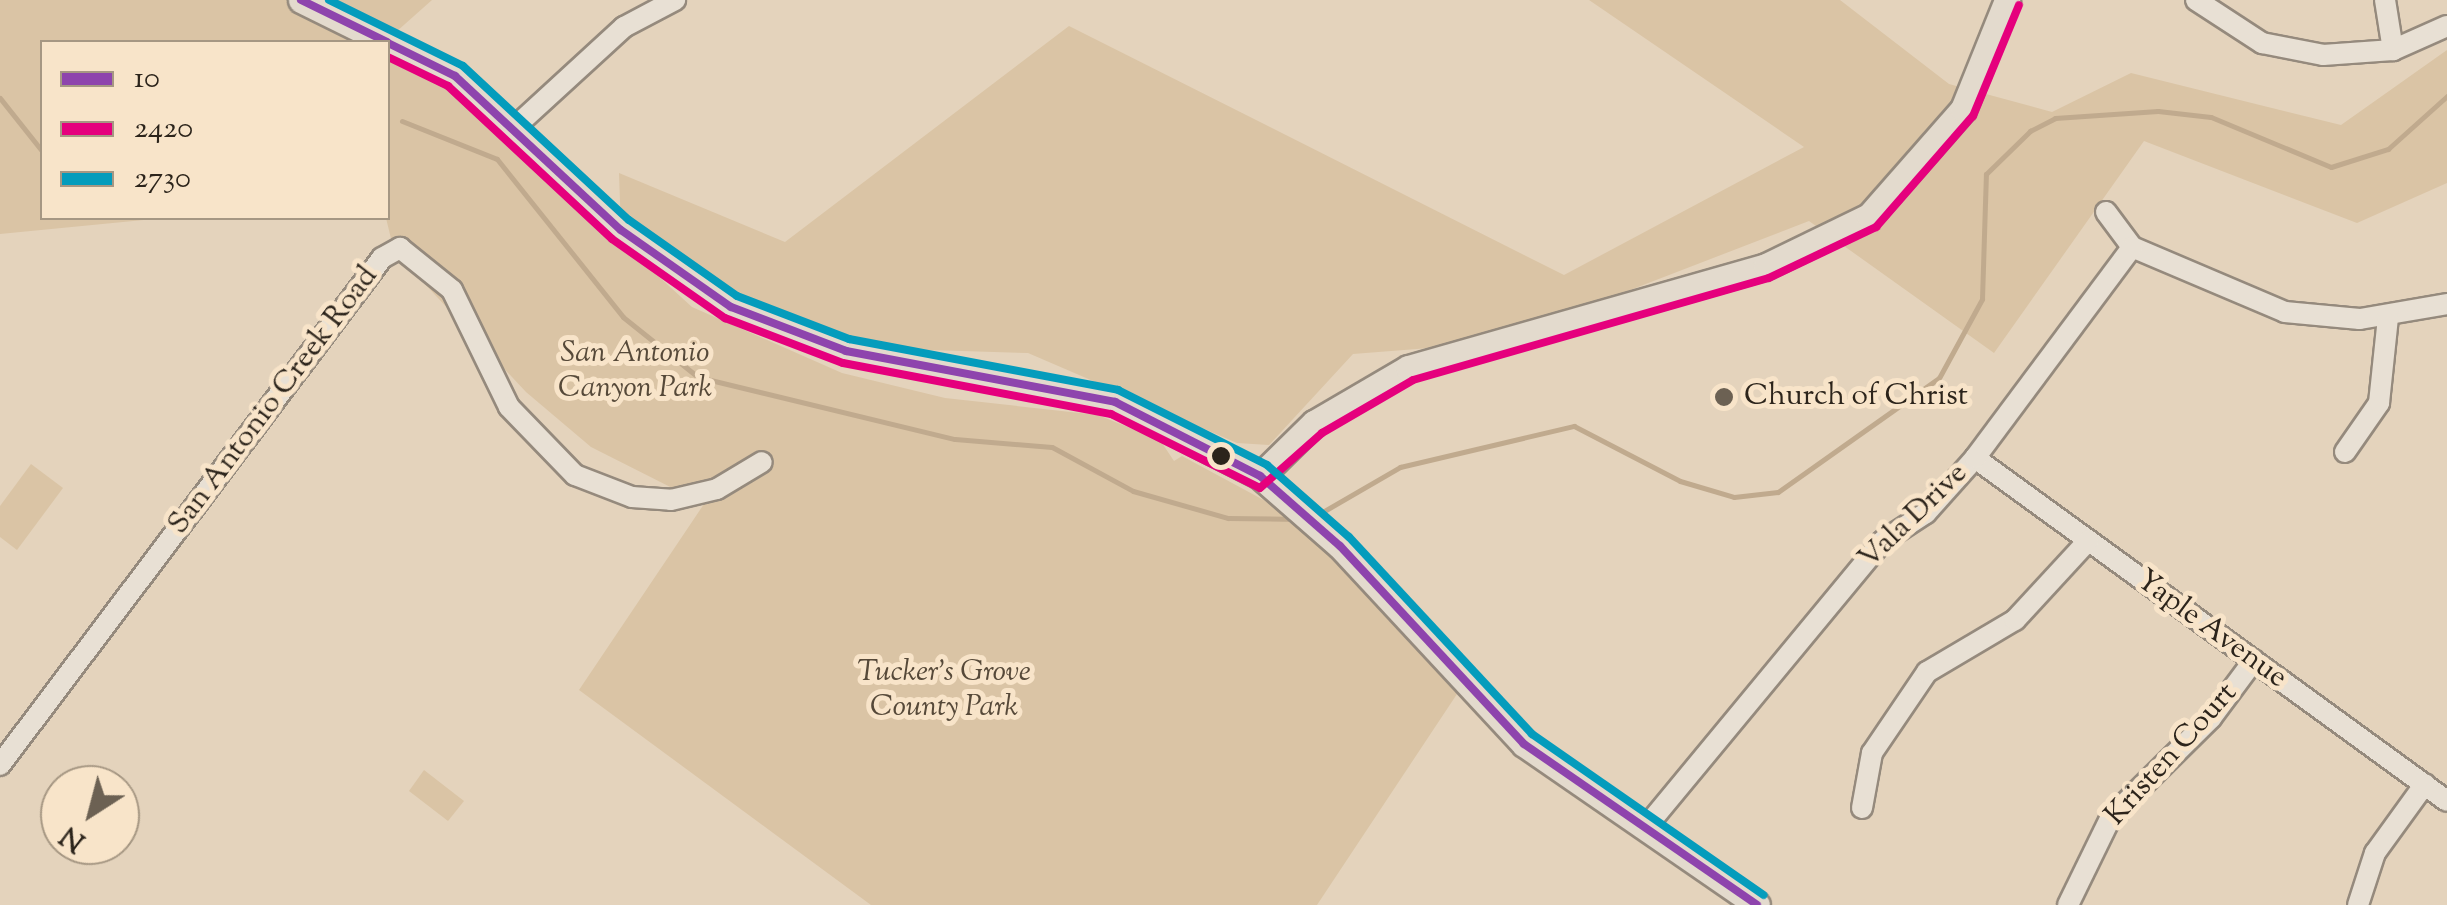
<!DOCTYPE html>
<html>
<head>
<meta charset="utf-8">
<style>
	body { margin:0 }
	#map { position:relative; width:2447px; height:905px; overflow:hidden; background:#e4d3bc; font-family:"Sorts Mill Goudy",serif }
	div>[style] { position:absolute }
	.green>* { inset:0; background:#dac4a5 }
	.stream>* { height:5px; margin:-2.5px; padding:0 2.5px; transform-origin:2.5px; border-radius:2.5px; background:#c0aa8e }
	.roads { filter:drop-shadow(2px 0 #958a7d) drop-shadow(-2px 0 #958a7d) drop-shadow(0 2px #958a7d) drop-shadow(0 -2px #958a7d) }
	.minor>* { height:20px; margin:-10px; padding:0 10px; transform-origin:10px; border-radius:10px; background:#e8e0d4 }
	.major>* { height:25px; margin:-12.5px; padding:0 12.5px; transform-origin:12.5px; border-radius:12.5px; background:#e3dacd }
	.bus-1>* { height:8px; margin:-4px; padding:0 4px; transform-origin:4px; border-radius:4px; background:#8e44ad }
	.bus-2>* { height:8px; margin:-4px; padding:0 4px; transform-origin:4px; border-radius:4px; background:#e5007d }
	.bus-3>* { height:8px; margin:-4px; padding:0 4px; transform-origin:4px; border-radius:4px; background:#049cbc }
	.dots>* { width:28px; height:28px; translate:-50% -50%; box-sizing:border-box; border:5px solid #f8e4c9; border-radius:50% }
	span { translate:-50% -50%; white-space:nowrap; text-align:center; line-height:1.15; -webkit-text-stroke:10px #f8e4c9; paint-order:stroke }
	.park-label { font-size:30px; color:#564939; font-style:italic }
	.poi-label { font-size:30px; color:#2c241b }
	.left { translate:0 -50%; text-align:left }
	.street-label { font-size:30px; color:#2c241b }
	.legend { position:absolute; left:40px; top:40px; width:350px; height:180px; box-sizing:border-box; background:#f8e4c9; border:2px solid #a69783; margin:0; padding:12px 18px; list-style:none; font-size:30px; color:#2c241b }
	.legend li { display:flex; align-items:center; gap:20px; height:50px }
	.legend b { width:50px; border:2px solid #a69783 }
	.north { position:absolute; left:40px; top:765px; width:100px; height:100px; box-sizing:border-box; background:#f8e4c9; border:2px solid #a69783; border-radius:50%; rotate:216deg; font-size:28px; font-weight:700; line-height:40px; text-align:center; color:#2c241b }
	.north::after { content:''; display:block; margin:auto; width:35px; height:45px; background:#6c6153; clip-path:polygon(50% 0,100% 100%,50% 72%,0 100%) }
</style>
</head>
<body>
<div id="map">
	<div class="green">
		<i style="clip-path:polygon(0 0,432px 0,396px 32px,456px 69px,473px 107px,692px 307px,842px 373px,945px 398px,1098px 415px,1160px 440px,1174px 461px,1182px 456px,1299px 519px,1457px 694px,1317px 905px,871px 905px,579px 690px,704px 504px,591px 447px,526px 392px,394px 251px,386px 218px,388px 42px,42px 42px,42px 218px,164px 218px,0 234px)"></i>
		<i style="clip-path:polygon(1589px 0,1840px 0,1949px 84px,2052px 112px,2131px 73px,2341px 125px,2447px 50px,2447px 183px,2357px 223px,2144px 141px,1994px 353px,1809px 221px,1493px 343px,1353px 354px,1269px 445px,1237px 443px,1028px 353px,833px 347px,621px 230px,619px 173px,785px 242px,1069px 26px,1564px 275px,1804px 147px)"></i>
		<i style="clip-path:polygon(31px 464px,63px 488px,17px 550px,0 537px,0 506px)"></i>
		<i style="clip-path:polygon(424px 770px,464px 801px,448px 821px,409px 791px)"></i>
	</div>
	<div class="stream">
		<i style="left:0;top:98px;width:68px;rotate:51.6deg"></i>
		<i style="left:402px;top:121px;width:102px;rotate:21.8deg"></i>
		<i style="left:497px;top:159px;width:202px;rotate:51.4deg"></i>
		<i style="left:623px;top:317px;width:96px;rotate:38.7deg"></i>
		<i style="left:698px;top:377px;width:264px;rotate:13.6deg"></i>
		<i style="left:955px;top:439px;width:97px;rotate:4.7deg"></i>
		<i style="left:1052px;top:447px;width:92px;rotate:28.5deg"></i>
		<i style="left:1133px;top:491px;width:99px;rotate:15.9deg"></i>
		<i style="left:1228px;top:518px;width:70px;rotate:0.8deg"></i>
		<i style="left:1319px;top:514px;width:94px;rotate:-30.1deg"></i>
		<i style="left:1400px;top:467px;width:179px;rotate:-13.3deg"></i>
		<i style="left:1574px;top:426px;width:119px;rotate:27.4deg"></i>
		<i style="left:1680px;top:481px;width:56px;rotate:16.5deg"></i>
		<i style="left:1734px;top:497px;width:44px;rotate:-6.5deg"></i>
		<i style="left:1778px;top:492px;width:197px;rotate:-35.3deg"></i>
		<i style="left:1939px;top:378px;width:90px;rotate:-61.4deg"></i>
		<i style="left:1982px;top:299px;width:125px;rotate:-88.2deg"></i>
		<i style="left:1986px;top:174px;width:62px;rotate:-44.3deg"></i>
		<i style="left:2030px;top:131px;width:28px;rotate:-27deg"></i>
		<i style="left:2055px;top:118px;width:103px;rotate:-3.9deg"></i>
		<i style="left:2158px;top:111px;width:53px;rotate:6.5deg"></i>
		<i style="left:2211px;top:117px;width:130px;rotate:22.6deg"></i>
		<i style="left:2331px;top:167px;width:60px;rotate:-17.5deg"></i>
		<i style="left:2388px;top:149px;width:79px;rotate:-41.9deg"></i>
	</div>
	<div class="roads">
		<div class="minor">
			<i style="left:2196px;top:0;width:79px;rotate:33.1deg"></i>
			<i style="left:2262px;top:43px;width:62px;rotate:11.1deg"></i>
			<i style="left:2323px;top:55px;width:70px;rotate:-4.1deg"></i>
			<i style="left:2393px;top:50px;width:59px;rotate:-24deg"></i>
			<i style="left:2385px;top:0;width:51px;rotate:80.9deg"></i>
			<i style="left:516px;top:126px;width:147px;rotate:-42.5deg"></i>
			<i style="left:624px;top:27px;width:58px;rotate:-27.9deg"></i>
			<i style="left:2106px;top:212px;width:44px;rotate:53.4deg"></i>
			<i style="left:2132px;top:247px;width:166px;rotate:23deg"></i>
			<i style="left:2285px;top:312px;width:75px;rotate:5.3deg"></i>
			<i style="left:2360px;top:319px;width:88px;rotate:-9.8deg"></i>
			<i style="left:2345px;top:452px;width:60px;rotate:-55.2deg"></i>
			<i style="left:2379px;top:403px;width:86px;rotate:-84deg"></i>
			<i style="left:1975px;top:458px;width:583px;rotate:36.01deg"></i>
			<i style="left:0;top:765px;width:635px;rotate:-53deg"></i>
			<i style="left:382px;top:258px;width:21px;rotate:-29deg"></i>
			<i style="left:400px;top:248px;width:67px;rotate:38.9deg"></i>
			<i style="left:452px;top:290px;width:130px;rotate:64deg"></i>
			<i style="left:509px;top:407px;width:95px;rotate:45.9deg"></i>
			<i style="left:575px;top:475px;width:61px;rotate:21.1deg"></i>
			<i style="left:632px;top:497px;width:39px;rotate:4deg"></i>
			<i style="left:671px;top:500px;width:47px;rotate:-13.4deg"></i>
			<i style="left:717px;top:489px;width:52px;rotate:-31deg"></i>
			<i style="left:1862px;top:808px;width:56px;rotate:-79.7deg"></i>
			<i style="left:1872px;top:753px;width:98px;rotate:-55.8deg"></i>
			<i style="left:1927px;top:672px;width:102px;rotate:-30.6deg"></i>
			<i style="left:2015px;top:620px;width:108px;rotate:-47.3deg"></i>
			<i style="left:1646px;top:827px;width:371px;rotate:-50.4deg"></i>
			<i style="left:1883px;top:541px;width:51px;rotate:-33.1deg"></i>
			<i style="left:1926px;top:513px;width:74px;rotate:-48.3deg"></i>
			<i style="left:1975px;top:458px;width:263px;rotate:-53.3deg"></i>
			<i style="left:2068px;top:905px;width:98px;rotate:-64deg"></i>
			<i style="left:2111px;top:817px;width:141px;rotate:-44.7deg"></i>
			<i style="left:2211px;top:718px;width:72px;rotate:-53.4deg"></i>
			<i style="left:2358px;top:905px;width:55px;rotate:-71.9deg"></i>
			<i style="left:2375px;top:853px;width:85px;rotate:-54.1deg"></i>
		</div>
		<div class="major">
			<i style="left:301px;top:0;width:172px;rotate:26.3deg"></i>
			<i style="left:455px;top:76px;width:226px;rotate:42.9deg"></i>
			<i style="left:621px;top:230px;width:134px;rotate:35deg"></i>
			<i style="left:731px;top:307px;width:123px;rotate:20.9deg"></i>
			<i style="left:846px;top:351px;width:274px;rotate:10.7deg"></i>
			<i style="left:1115px;top:402px;width:163px;rotate:27deg"></i>
			<i style="left:1260px;top:476px;width:106px;rotate:41.2deg"></i>
			<i style="left:1340px;top:546px;width:270px;rotate:47.1deg"></i>
			<i style="left:1524px;top:744px;width:283px;rotate:34.6deg"></i>
			<i style="left:1260px;top:476px;width:76px;rotate:-44.5deg"></i>
			<i style="left:1314px;top:423px;width:109px;rotate:-30.3deg"></i>
			<i style="left:1408px;top:368px;width:372px;rotate:-15.9deg"></i>
			<i style="left:1766px;top:266px;width:114px;rotate:-25.9deg"></i>
			<i style="left:1869px;top:216px;width:142px;rotate:-48.7deg"></i>
			<i style="left:1963px;top:109px;width:118px;rotate:-68deg"></i>
		</div>
	</div>
	<div class="bus-1">
		<i style="left:301px;top:0;width:96px;rotate:26deg"></i>
		<i style="left:388px;top:43px;width:75px;rotate:26.2deg"></i>
		<i style="left:455px;top:76px;width:226px;rotate:42.9deg"></i>
		<i style="left:621px;top:230px;width:134px;rotate:35deg"></i>
		<i style="left:731px;top:307px;width:123px;rotate:20.9deg"></i>
		<i style="left:846px;top:351px;width:274px;rotate:10.7deg"></i>
		<i style="left:1115px;top:402px;width:163px;rotate:27deg"></i>
		<i style="left:1260px;top:476px;width:106px;rotate:41.2deg"></i>
		<i style="left:1340px;top:546px;width:270px;rotate:47.1deg"></i>
		<i style="left:1524px;top:744px;width:283px;rotate:34.6deg"></i>
	</div>
	<div class="bus-2">
		<i style="left:388px;top:57px;width:67px;rotate:25.8deg"></i>
		<i style="left:448px;top:86px;width:224px;rotate:43deg"></i>
		<i style="left:612px;top:239px;width:138px;rotate:35deg"></i>
		<i style="left:725px;top:318px;width:126px;rotate:20.9deg"></i>
		<i style="left:843px;top:363px;width:273px;rotate:10.8deg"></i>
		<i style="left:1111px;top:414px;width:166px;rotate:26.4deg"></i>
		<i style="left:1260px;top:488px;width:83px;rotate:-41.6deg"></i>
		<i style="left:1322px;top:433px;width:105px;rotate:-30.2deg"></i>
		<i style="left:1413px;top:380px;width:370px;rotate:-16deg"></i>
		<i style="left:1769px;top:278px;width:119px;rotate:-25.5deg"></i>
		<i style="left:1876px;top:227px;width:147px;rotate:-48.9deg"></i>
		<i style="left:1973px;top:116px;width:120px;rotate:-67.5deg"></i>
	</div>
	<div class="bus-3">
		<i style="left:329px;top:0;width:149px;rotate:26.2deg"></i>
		<i style="left:463px;top:66px;width:226px;rotate:42.9deg"></i>
		<i style="left:629px;top:220px;width:132px;rotate:35.1deg"></i>
		<i style="left:737px;top:296px;width:120px;rotate:21deg"></i>
		<i style="left:849px;top:339px;width:274px;rotate:10.7deg"></i>
		<i style="left:1118px;top:390px;width:167px;rotate:26.7deg"></i>
		<i style="left:1267px;top:465px;width:109px;rotate:41.3deg"></i>
		<i style="left:1349px;top:537px;width:269px;rotate:47.1deg"></i>
		<i style="left:1532px;top:734px;width:282px;rotate:34.8deg"></i>
	</div>
	<div class="dots">
		<i style="left:1724px;top:397px;background:#6c6153"></i>
		<i style="left:1221px;top:456px;background:#2c241b"></i>
	</div>
	<div class="park-label">
		<span style="left:635px;top:371px">San Antonio<br>Canyon Park</span>
		<span style="left:944px;top:690px">Tucker's Grove<br>County Park</span>
	</div>
	<div class="poi-label">
		<span class="left" style="left:1744px;top:397px">Church of Christ</span>
	</div>
	<div class="street-label">
		<span style="left:274px;top:401px;rotate:-53deg">San Antonio Creek Road</span>
		<span style="left:1914px;top:517px;rotate:-44deg">Vala Drive</span>
		<span style="left:2211px;top:630px;rotate:36deg">Yaple Avenue</span>
		<span style="left:2172px;top:755px;rotate:-48deg">Kristen Court</span>
	</div>
	<ul class="legend">
	<li><b style="height:12px;background:#8e44ad"></b>10</li>
	<li><b style="height:12px;background:#e5007d"></b>2420</li>
	<li><b style="height:12px;background:#049cbc"></b>2730</li>
	</ul>
	<div class="north">N</div>
</div>
</body>
</html>
